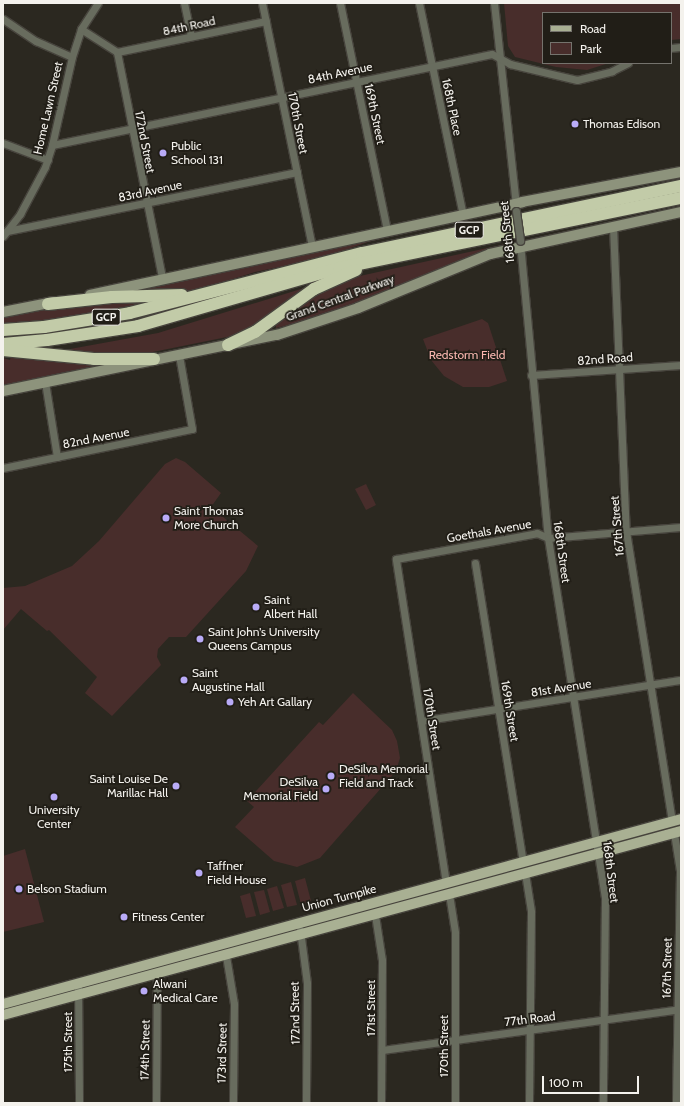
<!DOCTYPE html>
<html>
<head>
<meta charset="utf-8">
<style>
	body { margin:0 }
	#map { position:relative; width:684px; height:1106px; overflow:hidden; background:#2b2820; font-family:Cabin,sans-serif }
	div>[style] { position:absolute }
	.green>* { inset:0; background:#482d2b }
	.roads { filter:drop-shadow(1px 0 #47443d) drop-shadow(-1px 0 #47443d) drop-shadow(0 1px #47443d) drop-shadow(0 -1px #47443d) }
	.street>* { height:7px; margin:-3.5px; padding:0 3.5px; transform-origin:3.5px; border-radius:3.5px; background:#686c5e }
	.secondary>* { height:10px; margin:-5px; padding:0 5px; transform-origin:5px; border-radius:5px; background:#8d937c }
	.primary>* { height:10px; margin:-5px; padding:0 5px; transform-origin:5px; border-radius:5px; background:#a9b093 }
	.highway>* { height:12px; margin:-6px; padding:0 6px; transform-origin:6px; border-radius:6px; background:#c2cba8 }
	.bridges { filter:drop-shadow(1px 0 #47443d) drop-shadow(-1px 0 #47443d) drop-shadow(0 1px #47443d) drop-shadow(0 -1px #47443d) }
	.street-bridge>* { height:7px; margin:-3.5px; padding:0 3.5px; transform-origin:3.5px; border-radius:3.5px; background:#686c5e }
	.dots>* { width:11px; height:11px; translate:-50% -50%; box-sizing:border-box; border:2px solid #211e17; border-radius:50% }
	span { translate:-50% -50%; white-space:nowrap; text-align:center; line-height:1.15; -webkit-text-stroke:3.5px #211e17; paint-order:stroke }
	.shield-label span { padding:1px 3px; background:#211e17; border:1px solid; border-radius:3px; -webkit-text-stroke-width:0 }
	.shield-label { font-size:11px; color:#f4f2ed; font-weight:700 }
	.street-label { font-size:12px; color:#f4f2ed }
	.poi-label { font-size:12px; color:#f4f2ed }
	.left { translate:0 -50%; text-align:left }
	.right { translate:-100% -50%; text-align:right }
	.park-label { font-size:12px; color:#f9b6af }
	.frame { position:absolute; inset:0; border:4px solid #f4f2ed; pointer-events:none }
	.legend { position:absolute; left:542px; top:12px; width:130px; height:52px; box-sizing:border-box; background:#211e17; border:1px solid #75736d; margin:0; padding:5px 7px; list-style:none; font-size:12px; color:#f4f2ed }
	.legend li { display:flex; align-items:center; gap:8px; height:20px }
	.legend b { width:20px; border:1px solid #75736d }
	.scale { position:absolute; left:542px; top:1076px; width:97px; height:18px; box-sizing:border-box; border:2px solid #f4f2ed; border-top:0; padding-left:5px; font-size:12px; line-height:14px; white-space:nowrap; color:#f4f2ed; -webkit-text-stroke:3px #211e17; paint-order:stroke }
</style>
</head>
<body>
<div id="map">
	<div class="green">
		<i style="clip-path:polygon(504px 3px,681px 3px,681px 39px,671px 40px,671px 13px,543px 13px,543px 63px,609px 63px,587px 70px,556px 67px,515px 57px,508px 46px)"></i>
		<i style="clip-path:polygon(506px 211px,368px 242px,323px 258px,255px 272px,198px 290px,101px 296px)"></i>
		<i style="clip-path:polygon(510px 243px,322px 317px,276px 328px,276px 322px,337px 281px)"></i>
		<i style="clip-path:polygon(317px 284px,269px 320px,237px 335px,128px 357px,59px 351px,158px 333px)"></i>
		<i style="clip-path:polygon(150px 300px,151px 303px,119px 312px,3px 326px,3px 318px,67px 305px)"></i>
		<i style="clip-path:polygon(482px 319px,488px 323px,507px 381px,489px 387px,463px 387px,444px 376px,431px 360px,423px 339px)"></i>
		<i style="clip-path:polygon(11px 355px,109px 363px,3px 385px,3px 358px,10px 360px)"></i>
		<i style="clip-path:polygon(176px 458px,185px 462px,221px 493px,211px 507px,258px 546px,246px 571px,186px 637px,169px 637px,158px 649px,157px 657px,161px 665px,112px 716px,85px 693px,97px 677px,49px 630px,47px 631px,21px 609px,3px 630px,3px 588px,25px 586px,72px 566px,99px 541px,165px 464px)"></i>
		<i style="clip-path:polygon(366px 484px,376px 505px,366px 510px,355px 489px)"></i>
		<i style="clip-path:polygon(353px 693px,392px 730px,397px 741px,400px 758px,396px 771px,320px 858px,297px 867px,274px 861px,235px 827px,254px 807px,247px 801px,319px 722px,323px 725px)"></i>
		<i style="clip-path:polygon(25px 849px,44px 922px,3px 932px,3px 856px)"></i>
		<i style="clip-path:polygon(305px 878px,311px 901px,301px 904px,295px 881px)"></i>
		<i style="clip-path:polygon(291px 882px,297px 905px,287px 907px,281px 885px)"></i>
		<i style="clip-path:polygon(277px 886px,284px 908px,273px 911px,267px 889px)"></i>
		<i style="clip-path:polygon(264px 890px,270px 912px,260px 915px,254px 892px)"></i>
		<i style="clip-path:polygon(250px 893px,256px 916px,246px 918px,240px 896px)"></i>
	</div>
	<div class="roads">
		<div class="street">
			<i style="left:184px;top:3px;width:34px;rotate:78deg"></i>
			<i style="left:262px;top:3px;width:249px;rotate:78.4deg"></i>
			<i style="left:340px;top:3px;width:232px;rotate:78.3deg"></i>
			<i style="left:419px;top:3px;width:217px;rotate:78.3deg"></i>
			<i style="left:494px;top:3px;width:205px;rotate:83.8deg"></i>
			<i style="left:3px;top:19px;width:40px;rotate:34deg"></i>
			<i style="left:36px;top:41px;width:39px;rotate:24deg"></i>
			<i style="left:81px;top:29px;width:43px;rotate:32.6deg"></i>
			<i style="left:117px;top:52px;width:230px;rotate:78.7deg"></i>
			<i style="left:671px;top:48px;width:10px;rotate:-6deg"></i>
			<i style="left:117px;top:52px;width:152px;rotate:-11.8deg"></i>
			<i style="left:3px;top:143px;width:48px;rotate:20.7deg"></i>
			<i style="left:52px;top:145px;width:449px;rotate:-11.7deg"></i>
			<i style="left:492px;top:54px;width:21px;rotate:29deg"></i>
			<i style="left:510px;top:64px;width:69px;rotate:13.4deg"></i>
			<i style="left:577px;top:80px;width:36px;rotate:-14deg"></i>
			<i style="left:612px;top:71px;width:18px;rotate:-27deg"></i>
			<i style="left:613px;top:226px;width:305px;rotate:87.6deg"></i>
			<i style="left:626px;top:531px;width:294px;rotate:81deg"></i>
			<i style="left:7px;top:231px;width:296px;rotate:-11.5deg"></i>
			<i style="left:3px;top:236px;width:28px;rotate:-52deg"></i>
			<i style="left:20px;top:214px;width:53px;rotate:-62deg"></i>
			<i style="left:45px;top:167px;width:23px;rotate:-72deg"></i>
			<i style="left:52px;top:145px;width:90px;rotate:-77.2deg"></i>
			<i style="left:72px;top:57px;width:29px;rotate:-72deg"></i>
			<i style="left:81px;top:29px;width:31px;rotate:-57deg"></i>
			<i style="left:520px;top:243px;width:296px;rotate:84.6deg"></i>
			<i style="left:548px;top:538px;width:363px;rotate:81deg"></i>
			<i style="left:605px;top:897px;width:206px;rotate:90.6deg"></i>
			<i style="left:531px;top:375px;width:150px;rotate:-3.8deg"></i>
			<i style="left:45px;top:382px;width:76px;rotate:80.9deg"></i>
			<i style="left:3px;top:468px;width:193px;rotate:-11.7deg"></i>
			<i style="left:192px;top:429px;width:75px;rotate:-100deg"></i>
			<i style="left:475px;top:563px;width:303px;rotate:80.9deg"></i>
			<i style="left:421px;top:721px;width:263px;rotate:-9deg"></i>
			<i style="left:674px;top:833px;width:38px;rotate:81deg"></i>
			<i style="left:680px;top:871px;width:232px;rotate:91deg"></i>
			<i style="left:525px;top:873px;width:39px;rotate:81deg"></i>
			<i style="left:531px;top:912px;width:191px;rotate:90.6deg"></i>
			<i style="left:446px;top:883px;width:328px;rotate:-98.8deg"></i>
			<i style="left:396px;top:559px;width:143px;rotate:-10.4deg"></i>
			<i style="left:537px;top:533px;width:12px;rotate:24deg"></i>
			<i style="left:548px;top:538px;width:133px;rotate:-4.7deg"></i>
			<i style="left:449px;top:894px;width:39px;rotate:81deg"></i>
			<i style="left:455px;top:933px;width:170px;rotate:90deg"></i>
			<i style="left:375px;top:915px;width:46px;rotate:81.2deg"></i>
			<i style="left:382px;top:960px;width:143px;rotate:90.4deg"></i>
			<i style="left:300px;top:930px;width:53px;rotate:82.5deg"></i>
			<i style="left:307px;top:983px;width:120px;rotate:90.5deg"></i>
			<i style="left:226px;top:956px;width:49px;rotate:80.5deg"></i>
			<i style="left:234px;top:1004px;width:99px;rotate:90.6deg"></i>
			<i style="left:78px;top:982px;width:121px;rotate:89.5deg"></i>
			<i style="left:382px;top:1050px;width:302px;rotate:-7.8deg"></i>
			<i style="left:156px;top:1103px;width:129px;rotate:-89.6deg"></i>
		</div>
		<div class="secondary">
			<i style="left:90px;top:295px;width:442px;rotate:-12.1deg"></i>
			<i style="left:522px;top:202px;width:162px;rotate:-10.7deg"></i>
			<i style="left:3px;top:312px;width:52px;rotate:-11.1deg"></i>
			<i style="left:3px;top:391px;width:280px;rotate:-11.6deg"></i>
			<i style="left:277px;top:335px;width:85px;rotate:-18.4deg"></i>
			<i style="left:358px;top:308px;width:143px;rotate:-22.2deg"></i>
			<i style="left:490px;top:254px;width:196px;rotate:-12.4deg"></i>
		</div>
		<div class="primary">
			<i style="left:3px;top:1004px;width:703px;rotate:-15.26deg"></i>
			<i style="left:3px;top:1015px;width:703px;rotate:-15.18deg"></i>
		</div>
		<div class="highway">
			<i style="left:48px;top:304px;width:64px;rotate:-6.2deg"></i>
			<i style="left:112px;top:297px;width:70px;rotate:-1.6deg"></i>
			<i style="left:3px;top:330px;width:41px;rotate:-4.2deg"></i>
			<i style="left:44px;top:327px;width:87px;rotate:-9.2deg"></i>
			<i style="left:130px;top:313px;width:240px;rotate:-14.5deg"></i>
			<i style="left:362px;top:253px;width:326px;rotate:-11.9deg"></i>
			<i style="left:3px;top:344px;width:44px;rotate:-5.2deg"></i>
			<i style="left:47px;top:340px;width:92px;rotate:-8.7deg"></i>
			<i style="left:138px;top:326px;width:209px;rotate:-16.1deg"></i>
			<i style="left:339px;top:268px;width:349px;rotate:-11.6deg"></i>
			<i style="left:228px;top:345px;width:30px;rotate:-26deg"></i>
			<i style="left:255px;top:332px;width:73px;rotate:-36.1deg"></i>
			<i style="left:314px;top:289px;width:46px;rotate:-24.3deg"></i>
			<i style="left:3px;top:350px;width:91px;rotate:5.6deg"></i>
			<i style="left:94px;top:359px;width:60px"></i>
		</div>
	</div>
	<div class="bridges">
		<div class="street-bridge">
			<i style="left:516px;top:211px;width:30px;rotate:82deg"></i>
		</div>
	</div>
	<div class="dots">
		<i style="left:575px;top:124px;background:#b9abf7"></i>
		<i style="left:163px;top:153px;background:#b9abf7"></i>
		<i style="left:166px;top:518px;background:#b9abf7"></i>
		<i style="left:256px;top:607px;background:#b9abf7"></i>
		<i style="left:200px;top:639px;background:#b9abf7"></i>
		<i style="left:184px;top:680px;background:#b9abf7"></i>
		<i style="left:230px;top:702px;background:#b9abf7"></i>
		<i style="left:331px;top:776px;background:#b9abf7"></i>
		<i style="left:176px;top:786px;background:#b9abf7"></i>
		<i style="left:326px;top:789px;background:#b9abf7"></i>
		<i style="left:54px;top:797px;background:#b9abf7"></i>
		<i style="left:199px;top:873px;background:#b9abf7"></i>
		<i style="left:19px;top:889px;background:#b9abf7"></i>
		<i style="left:124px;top:917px;background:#b9abf7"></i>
		<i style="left:144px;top:991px;background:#b9abf7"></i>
	</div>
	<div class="shield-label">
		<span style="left:469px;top:230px">GCP</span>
		<span style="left:106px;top:317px">GCP</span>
	</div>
	<div class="street-label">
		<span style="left:189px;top:26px;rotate:-12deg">84th Road</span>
		<span style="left:340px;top:73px;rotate:-12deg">84th Avenue</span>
		<span style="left:452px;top:107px;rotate:78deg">168th Place</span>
		<span style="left:48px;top:108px;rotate:-77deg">Home Lawn Street</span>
		<span style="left:375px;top:114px;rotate:78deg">169th Street</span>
		<span style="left:298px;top:123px;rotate:79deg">170th Street</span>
		<span style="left:145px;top:142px;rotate:79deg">172nd Street</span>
		<span style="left:150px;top:191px;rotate:-12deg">83rd Avenue</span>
		<span style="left:507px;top:232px;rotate:-96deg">168th Street</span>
		<span style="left:340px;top:298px;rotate:-20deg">Grand Central Parkway</span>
		<span style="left:605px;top:359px;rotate:-4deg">82nd Road</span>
		<span style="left:96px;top:438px;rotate:-11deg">82nd Avenue</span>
		<span style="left:617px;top:526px;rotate:-95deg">167th Street</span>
		<span style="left:489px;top:531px;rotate:-10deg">Goethals Avenue</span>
		<span style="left:562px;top:552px;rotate:82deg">168th Street</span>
		<span style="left:561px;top:688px;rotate:-9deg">81st Avenue</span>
		<span style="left:510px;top:711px;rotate:81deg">169th Street</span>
		<span style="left:432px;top:719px;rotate:81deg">170th Street</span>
		<span style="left:611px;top:872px;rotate:83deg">168th Street</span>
		<span style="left:339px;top:898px;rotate:-15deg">Union Turnpike</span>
		<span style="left:667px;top:968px;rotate:-89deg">167th Street</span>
		<span style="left:371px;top:1008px;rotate:-90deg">171st Street</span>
		<span style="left:295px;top:1013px;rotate:-91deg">172nd Street</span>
		<span style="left:530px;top:1019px;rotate:-7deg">77th Road</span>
		<span style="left:68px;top:1042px;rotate:-90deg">175th Street</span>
		<span style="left:444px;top:1046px;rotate:-90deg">170th Street</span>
		<span style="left:145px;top:1050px;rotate:-89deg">174th Street</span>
		<span style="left:222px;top:1053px;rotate:-89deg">173rd Street</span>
	</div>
	<div class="poi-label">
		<span class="left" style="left:583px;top:124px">Thomas Edison</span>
		<span class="left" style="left:171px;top:153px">Public<br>School 131</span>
		<span class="left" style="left:174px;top:518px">Saint Thomas<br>More Church</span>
		<span class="left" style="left:264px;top:607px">Saint<br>Albert Hall</span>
		<span class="left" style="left:208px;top:639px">Saint John's University<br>Queens Campus</span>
		<span class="left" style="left:192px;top:680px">Saint<br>Augustine Hall</span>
		<span class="left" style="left:238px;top:702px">Yeh Art Gallary</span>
		<span class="left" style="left:339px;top:776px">DeSilva Memorial<br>Field and Track</span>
		<span class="right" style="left:168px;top:786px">Saint Louise De<br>Marillac Hall</span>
		<span class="right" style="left:318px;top:789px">DeSilva<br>Memorial Field</span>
		<span style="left:54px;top:817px">University<br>Center</span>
		<span class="left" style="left:207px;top:873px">Taffner<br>Field House</span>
		<span class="left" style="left:27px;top:889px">Belson Stadium</span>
		<span class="left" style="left:132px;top:917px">Fitness Center</span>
		<span class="left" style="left:153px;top:991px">Alwani<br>Medical Care</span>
	</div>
	<div class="park-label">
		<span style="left:467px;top:355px">Redstorm Field</span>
	</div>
	<div class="frame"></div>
	<ul class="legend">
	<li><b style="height:5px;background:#a9b093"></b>Road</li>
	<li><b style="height:11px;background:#482d2b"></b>Park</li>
	</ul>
	<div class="scale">100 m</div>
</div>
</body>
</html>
